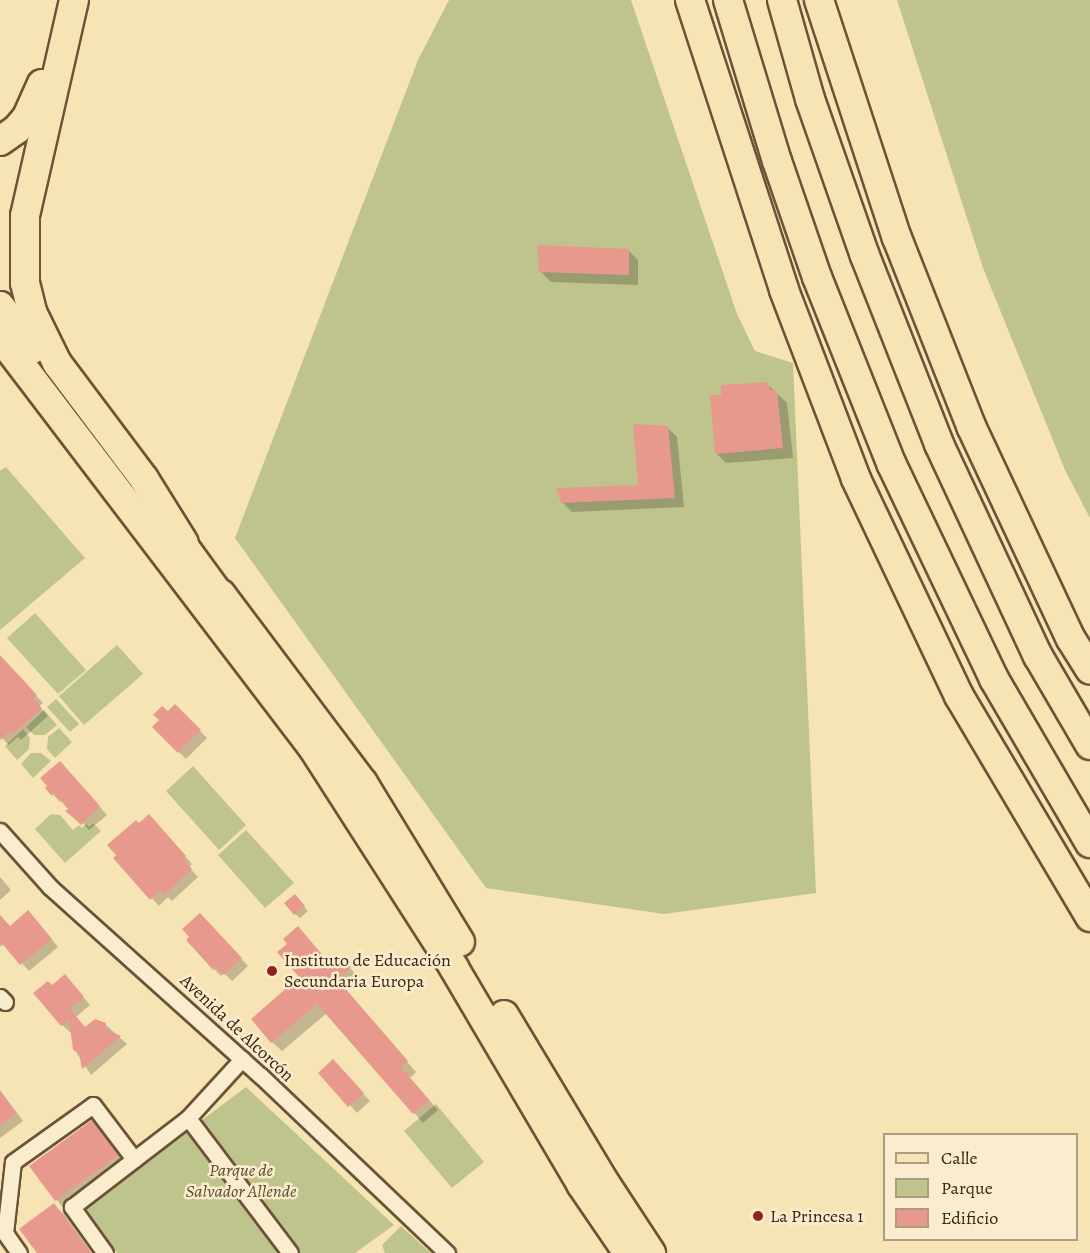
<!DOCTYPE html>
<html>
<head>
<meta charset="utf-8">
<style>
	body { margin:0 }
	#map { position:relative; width:1090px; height:1253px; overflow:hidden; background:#f7e4b5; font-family:Alegreya,serif }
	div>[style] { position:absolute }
	.green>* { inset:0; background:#bfc48c }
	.shadow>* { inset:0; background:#0003 }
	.building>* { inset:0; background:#e8998e }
	.roads { filter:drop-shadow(2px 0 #6b5338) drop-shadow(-2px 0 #6b5338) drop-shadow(0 2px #6b5338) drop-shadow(0 -2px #6b5338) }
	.minor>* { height:15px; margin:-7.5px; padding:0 7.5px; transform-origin:7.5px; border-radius:7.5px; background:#faedcf }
	.primary>* { height:24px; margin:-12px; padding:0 12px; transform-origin:12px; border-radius:12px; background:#f7e4b5 }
	.motorway>* { height:28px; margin:-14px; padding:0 14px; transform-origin:14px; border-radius:14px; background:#f7e4b5 }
	.dots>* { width:16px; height:16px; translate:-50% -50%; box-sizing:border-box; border:3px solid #faedcf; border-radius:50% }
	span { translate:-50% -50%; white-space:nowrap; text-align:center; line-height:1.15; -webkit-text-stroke:5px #faedcf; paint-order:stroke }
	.poi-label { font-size:18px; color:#3c230e }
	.left { translate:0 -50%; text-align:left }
	.street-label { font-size:18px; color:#3c230e }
	.park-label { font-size:18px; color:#5d4b2e; font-style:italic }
	.legend { position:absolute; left:883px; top:1133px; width:195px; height:108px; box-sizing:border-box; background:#faedcf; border:2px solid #ae9c82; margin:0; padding:8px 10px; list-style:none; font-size:18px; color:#3c230e }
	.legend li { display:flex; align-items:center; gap:12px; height:30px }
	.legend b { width:30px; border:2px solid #ae9c82 }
</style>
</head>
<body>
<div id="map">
	<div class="green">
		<i style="clip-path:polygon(449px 0,631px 0,737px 314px,755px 351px,793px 363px,816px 893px,664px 914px,486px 888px,235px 538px,418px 60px)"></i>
		<i style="clip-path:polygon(897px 0,1090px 0,1090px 518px,1065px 470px,983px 268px)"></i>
		<i style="clip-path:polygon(6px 467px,85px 558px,0 630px,0 471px)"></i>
		<i style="clip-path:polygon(35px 613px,86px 670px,58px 694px,7px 638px)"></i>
		<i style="clip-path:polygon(117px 645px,143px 674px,84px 725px,59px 696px)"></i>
		<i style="clip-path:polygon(56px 699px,79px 724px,70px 732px,47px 707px)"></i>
		<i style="clip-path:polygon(44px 710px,57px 725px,45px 735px,34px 735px,26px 727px)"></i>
		<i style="clip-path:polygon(59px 728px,72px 742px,55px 758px,47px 749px,48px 737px)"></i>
		<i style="clip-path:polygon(23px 729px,30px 738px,29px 749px,17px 760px,5px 746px)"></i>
		<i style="clip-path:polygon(31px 753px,41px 753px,51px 761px,33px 778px,21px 764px)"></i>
		<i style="clip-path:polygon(193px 766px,246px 825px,219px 850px,166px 791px)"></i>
		<i style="clip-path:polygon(51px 814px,60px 815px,73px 830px,79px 825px,82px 828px,86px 824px,89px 827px,93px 823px,101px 831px,65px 863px,35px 829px)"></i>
		<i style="clip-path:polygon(246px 830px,294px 883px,265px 908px,218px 855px)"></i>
		<i style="clip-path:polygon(246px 1087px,394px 1225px,355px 1253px,117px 1253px,85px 1208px)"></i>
		<i style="clip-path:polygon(436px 1104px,484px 1162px,452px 1188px,404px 1131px)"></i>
		<i style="clip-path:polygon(401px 1226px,402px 1227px,431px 1253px,385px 1253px,382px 1245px)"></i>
	</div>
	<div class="shadow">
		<i style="clip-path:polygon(628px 250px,638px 260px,638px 285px,551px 282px,541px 272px)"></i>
		<i style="clip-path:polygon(767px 384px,787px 403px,793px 458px,726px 463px,716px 453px)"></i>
		<i style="clip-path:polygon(667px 427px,677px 437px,684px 507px,572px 512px,562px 502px,640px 486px)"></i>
		<i style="clip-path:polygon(0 657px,43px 703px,39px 706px,48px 716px,21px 740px,18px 737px,9px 745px,0 736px)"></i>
		<i style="clip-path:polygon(175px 706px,207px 738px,186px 759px,154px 727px)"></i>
		<i style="clip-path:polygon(67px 770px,107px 815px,89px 830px,83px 823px,81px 825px,67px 811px,70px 809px,62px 800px,60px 802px,47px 788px)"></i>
		<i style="clip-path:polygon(156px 823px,192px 864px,189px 867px,198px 877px,172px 901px,168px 897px,159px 906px,115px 858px,139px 825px)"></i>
		<i style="clip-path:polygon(0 877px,11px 890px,0 900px)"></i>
		<i style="clip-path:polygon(299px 901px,308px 911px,300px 918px,295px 914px)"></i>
		<i style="clip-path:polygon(200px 915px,248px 966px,232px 981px,224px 973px,221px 976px,214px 969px)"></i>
		<i style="clip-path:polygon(0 916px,10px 928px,35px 919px,58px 947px,29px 971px,4px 944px,0 947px)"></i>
		<i style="clip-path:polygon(341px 958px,359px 978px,345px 990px,416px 1072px,410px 1078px,438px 1110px,423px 1123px,327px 1013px,282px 1051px,272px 1042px)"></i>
		<i style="clip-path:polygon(72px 984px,90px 1005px,76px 1017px,86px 1028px,105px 1024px,127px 1044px,91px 1075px,74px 1049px,72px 1031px,70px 1032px,62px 1025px,36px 993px)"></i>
		<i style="clip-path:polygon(340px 1069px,370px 1101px,357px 1113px,320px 1073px)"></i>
		<i style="clip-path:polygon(0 1090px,23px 1121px,0 1138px)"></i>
		<i style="clip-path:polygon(92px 1122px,125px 1163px,63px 1208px,32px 1167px)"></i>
		<i style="clip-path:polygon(54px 1205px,64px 1214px,92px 1253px,39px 1253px)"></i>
	</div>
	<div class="building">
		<i style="clip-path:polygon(537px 245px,629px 249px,629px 275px,539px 272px)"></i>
		<i style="clip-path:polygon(768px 382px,770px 390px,777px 391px,783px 448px,715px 454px,710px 395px,721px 395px,721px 385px)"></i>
		<i style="clip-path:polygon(633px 424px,668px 426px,675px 498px,561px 503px,556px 488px,638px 485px)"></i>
		<i style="clip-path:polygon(0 655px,37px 695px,33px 698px,42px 708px,13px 734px,10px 731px,0 740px)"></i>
		<i style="clip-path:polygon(175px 704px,201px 730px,178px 753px,152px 727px,159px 720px,153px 715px,162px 706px,168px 711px)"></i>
		<i style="clip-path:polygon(60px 761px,100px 806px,81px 824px,65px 811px,68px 809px,54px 793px,52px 796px,45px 788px,47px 786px,40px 778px)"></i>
		<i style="clip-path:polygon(149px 814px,186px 856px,183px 859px,192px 869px,164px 895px,160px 891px,150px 900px,113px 858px,116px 855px,107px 845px,136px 820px,139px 823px)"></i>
		<i style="clip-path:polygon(295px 894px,305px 906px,294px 915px,284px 903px)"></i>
		<i style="clip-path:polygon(28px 910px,52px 939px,20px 965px,0 941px,0 915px,10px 926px)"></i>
		<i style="clip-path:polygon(200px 913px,242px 958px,224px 975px,216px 967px,213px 970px,206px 962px,186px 940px,189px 937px,182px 929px)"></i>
		<i style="clip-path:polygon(298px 926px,331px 965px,341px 956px,351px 967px,337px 979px,408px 1061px,401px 1067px,429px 1100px,413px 1114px,317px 1004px,271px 1043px,251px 1019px,299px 977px,277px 952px,287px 944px,283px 939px)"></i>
		<i style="clip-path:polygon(65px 974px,84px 997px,70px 1009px,85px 1027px,95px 1019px,106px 1023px,106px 1029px,121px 1036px,82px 1069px,79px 1053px,73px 1050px,69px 1020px,61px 1026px,33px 993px,48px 981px,52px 985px)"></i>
		<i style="clip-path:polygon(333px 1059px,364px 1093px,348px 1107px,318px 1073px)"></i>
		<i style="clip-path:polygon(0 1091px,17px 1113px,0 1126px)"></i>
		<i style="clip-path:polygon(92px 1120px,119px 1155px,55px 1201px,29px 1166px)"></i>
		<i style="clip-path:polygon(54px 1203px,91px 1253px,37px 1253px,19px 1229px)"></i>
	</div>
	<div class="roads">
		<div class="minor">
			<i style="left:0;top:831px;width:75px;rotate:48.2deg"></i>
			<i style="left:50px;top:887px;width:283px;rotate:41.9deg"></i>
			<i style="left:261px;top:1076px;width:257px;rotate:43.6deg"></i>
			<i style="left:0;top:997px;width:7px;rotate:45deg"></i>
			<i style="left:188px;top:1118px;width:80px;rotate:-47.5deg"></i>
			<i style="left:19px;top:1253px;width:24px;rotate:-125deg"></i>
			<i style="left:5px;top:1233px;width:71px;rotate:-83.6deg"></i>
			<i style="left:13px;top:1162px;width:98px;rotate:-35.5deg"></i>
			<i style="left:93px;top:1105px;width:68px;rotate:52.8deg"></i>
			<i style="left:105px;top:1253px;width:57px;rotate:-125.7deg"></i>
			<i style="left:72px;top:1207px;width:146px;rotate:-37.5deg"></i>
			<i style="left:188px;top:1118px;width:169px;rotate:52.9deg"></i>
		</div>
		<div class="primary">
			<i style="left:184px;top:543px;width:63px;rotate:54deg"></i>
		</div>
		<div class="motorway">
			<i style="left:74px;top:0;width:221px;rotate:102.8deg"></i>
			<i style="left:25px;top:216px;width:67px;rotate:90deg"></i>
			<i style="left:25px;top:283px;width:30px;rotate:76deg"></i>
			<i style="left:32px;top:312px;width:57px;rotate:63.9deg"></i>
			<i style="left:57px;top:363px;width:145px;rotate:53.1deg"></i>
			<i style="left:144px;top:479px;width:75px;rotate:58deg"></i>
			<i style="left:690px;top:0;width:305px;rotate:72deg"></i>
			<i style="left:784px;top:290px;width:202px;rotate:69.1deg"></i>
			<i style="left:856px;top:479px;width:240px;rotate:64.6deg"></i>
			<i style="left:959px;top:696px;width:257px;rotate:59.3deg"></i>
			<i style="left:728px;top:0;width:168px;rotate:73.1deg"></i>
			<i style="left:777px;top:161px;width:123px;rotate:71deg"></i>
			<i style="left:817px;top:277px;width:202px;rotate:68.3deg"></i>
			<i style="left:892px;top:465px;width:237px;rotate:64.5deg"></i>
			<i style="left:994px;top:679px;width:190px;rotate:59.7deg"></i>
			<i style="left:782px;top:0;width:103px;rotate:74.2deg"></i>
			<i style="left:810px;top:99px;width:166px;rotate:70.7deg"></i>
			<i style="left:865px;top:256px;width:202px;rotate:68.5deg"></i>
			<i style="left:939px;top:444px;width:234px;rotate:65deg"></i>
			<i style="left:1038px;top:656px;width:103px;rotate:59.7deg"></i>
			<i style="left:819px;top:0;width:250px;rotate:71.9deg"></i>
			<i style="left:897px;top:238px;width:202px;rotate:68.5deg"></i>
			<i style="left:971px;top:426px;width:235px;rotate:64.9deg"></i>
			<i style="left:1071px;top:639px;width:36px;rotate:58deg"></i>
			<i style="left:0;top:141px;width:21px;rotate:-35deg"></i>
			<i style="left:17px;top:129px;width:16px;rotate:-50deg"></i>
			<i style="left:27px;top:117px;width:36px;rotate:-66deg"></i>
			<i style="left:0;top:306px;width:54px;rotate:52.5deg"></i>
			<i style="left:0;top:337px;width:517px;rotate:52.71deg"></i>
			<i style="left:313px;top:748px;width:261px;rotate:57.3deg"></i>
			<i style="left:454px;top:968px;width:251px;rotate:59.5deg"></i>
			<i style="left:581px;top:1184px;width:83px;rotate:55.7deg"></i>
			<i style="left:221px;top:594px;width:236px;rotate:53.1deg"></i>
			<i style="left:363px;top:783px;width:186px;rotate:58.6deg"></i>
			<i style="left:504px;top:1015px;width:196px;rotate:59deg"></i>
			<i style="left:605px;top:1183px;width:84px;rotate:56.7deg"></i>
		</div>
	</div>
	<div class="dots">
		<i style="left:272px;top:971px;background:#8f2418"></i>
		<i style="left:758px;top:1216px;background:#8f2418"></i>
	</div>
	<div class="poi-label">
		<span class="left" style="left:284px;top:971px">Instituto de Educación<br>Secundaria Europa</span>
		<span class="left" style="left:770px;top:1216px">La Princesa 1</span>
	</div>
	<div class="street-label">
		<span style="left:237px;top:1028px;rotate:43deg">Avenida de Alcorcón</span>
	</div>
	<div class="park-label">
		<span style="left:241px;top:1181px">Parque de<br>Salvador Allende</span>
	</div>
	<ul class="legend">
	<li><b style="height:8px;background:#f7e4b5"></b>Calle</li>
	<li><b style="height:16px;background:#bfc48c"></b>Parque</li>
	<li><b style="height:16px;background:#e8998e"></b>Edificio</li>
	</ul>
</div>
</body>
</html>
